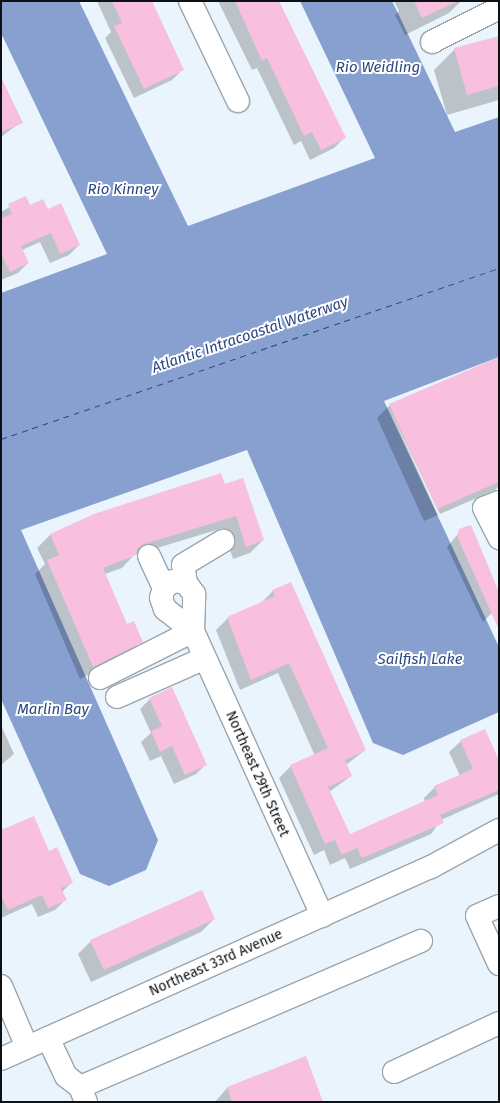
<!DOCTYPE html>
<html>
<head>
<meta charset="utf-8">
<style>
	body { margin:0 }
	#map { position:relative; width:500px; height:1103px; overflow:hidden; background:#eaf4fc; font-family:"Fira Sans",sans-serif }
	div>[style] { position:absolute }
	.water>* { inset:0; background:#87a0d0 }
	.shadow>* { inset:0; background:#0003 }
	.ferry>* { height:1px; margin-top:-0.5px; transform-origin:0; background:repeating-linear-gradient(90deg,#294782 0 6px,transparent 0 11px) }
	.building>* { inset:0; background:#f8bfde }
	.roads { filter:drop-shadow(1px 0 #9ba5ac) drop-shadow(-1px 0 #9ba5ac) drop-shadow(0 1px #9ba5ac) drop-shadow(0 -1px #9ba5ac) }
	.minor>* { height:22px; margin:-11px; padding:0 11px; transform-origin:11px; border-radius:11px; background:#fff }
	span { translate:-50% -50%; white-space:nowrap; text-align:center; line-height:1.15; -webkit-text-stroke:4px #fff; paint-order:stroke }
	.street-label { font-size:14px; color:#0d1113 }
	.water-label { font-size:15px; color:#294782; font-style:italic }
	.frame { position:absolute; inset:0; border:2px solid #0d1113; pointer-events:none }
</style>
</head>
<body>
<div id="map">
	<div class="water">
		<i style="clip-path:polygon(1px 1px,79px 1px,188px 226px,375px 158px,300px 1px,392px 1px,455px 132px,499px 117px,499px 357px,384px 401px,499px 647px,499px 712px,403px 755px,373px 743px,247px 450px,21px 530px,158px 840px,146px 870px,109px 886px,80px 874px,1px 699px,1px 293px,107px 254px,1px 33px)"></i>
	</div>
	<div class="shadow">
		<i style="clip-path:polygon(97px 1px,143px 1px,183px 69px,172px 80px,134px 98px,105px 38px,111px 32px)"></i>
		<i style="clip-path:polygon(218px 1px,278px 1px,344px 138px,334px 148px,310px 160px,301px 141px,294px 145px,257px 68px,252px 70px)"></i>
		<i style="clip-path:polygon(394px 1px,461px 1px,449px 13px,405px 35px,395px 15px,399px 11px)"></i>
		<i style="clip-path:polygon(499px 37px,499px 100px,447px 115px,434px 70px,455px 49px)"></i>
		<i style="clip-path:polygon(1px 80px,21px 122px,1px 137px)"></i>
		<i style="clip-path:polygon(25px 198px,29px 207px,47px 211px,79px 245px,69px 255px,50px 263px,40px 242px,22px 250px,28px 263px,18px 273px,1px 280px,1px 212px)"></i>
		<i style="clip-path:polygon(499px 359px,499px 486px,495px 490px,440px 514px,390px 410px,438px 515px,424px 521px,377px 418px,390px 405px)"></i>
		<i style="clip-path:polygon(224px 486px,263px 540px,250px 553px,233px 559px,223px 528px,134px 555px,122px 568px,105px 574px,127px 626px,141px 641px,128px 654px,80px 679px,35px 574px,45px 564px,37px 548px,50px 535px)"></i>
		<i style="clip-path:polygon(470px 526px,493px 612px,483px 622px,447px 547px,464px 527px)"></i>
		<i style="clip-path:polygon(273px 591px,365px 750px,346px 765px,351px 776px,329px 792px,349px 836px,425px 802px,424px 798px,435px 787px,460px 776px,449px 752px,461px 741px,499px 763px,499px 794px,441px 820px,431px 834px,350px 869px,345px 858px,330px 865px,324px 850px,314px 855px,279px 778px,291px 766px,315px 756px,278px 673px,240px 690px,216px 630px,228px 618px,262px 602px)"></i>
		<i style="clip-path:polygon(150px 699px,206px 764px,196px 774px,174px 784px,161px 756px,150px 761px,141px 742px,151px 733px,140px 709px)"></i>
		<i style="clip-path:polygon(1px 725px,14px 754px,1px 765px)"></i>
		<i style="clip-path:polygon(1px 828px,49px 852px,72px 882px,62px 892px,65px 900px,55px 910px,38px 917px,32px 904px,1px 918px)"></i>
		<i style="clip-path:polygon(214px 919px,201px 932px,91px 982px,78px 954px,91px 941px)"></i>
		<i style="clip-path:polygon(227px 1088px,322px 1102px,215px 1102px)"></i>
	</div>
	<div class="ferry">
		<i style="left:1px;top:439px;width:527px;rotate:-18.95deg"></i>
	</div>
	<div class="building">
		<i style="clip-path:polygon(112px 1px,152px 1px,184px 70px,144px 89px,114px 26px,122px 23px)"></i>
		<i style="clip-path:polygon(235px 1px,279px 1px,346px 138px,321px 150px,312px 132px,304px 136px,267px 58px,262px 61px)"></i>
		<i style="clip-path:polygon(414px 1px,458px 1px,422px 18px)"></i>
		<i style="clip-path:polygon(499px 36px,499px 86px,467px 95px,454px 48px)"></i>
		<i style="clip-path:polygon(1px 77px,23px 123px,1px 132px)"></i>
		<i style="clip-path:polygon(26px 196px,30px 205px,43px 199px,48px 209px,61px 203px,80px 245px,60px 254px,51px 233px,21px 246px,29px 263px,10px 272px,1px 253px,1px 218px,12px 214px,8px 204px)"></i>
		<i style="clip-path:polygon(499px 357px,499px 482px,437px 509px,389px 404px)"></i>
		<i style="clip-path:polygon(221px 473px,225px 484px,243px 478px,264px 540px,246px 547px,236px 516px,144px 544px,137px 549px,136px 555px,103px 568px,127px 624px,134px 621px,143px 642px,93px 667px,47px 560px,59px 555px,50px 534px,94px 514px)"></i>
		<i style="clip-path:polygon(471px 525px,499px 592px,499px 630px,457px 536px,459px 529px)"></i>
		<i style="clip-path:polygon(291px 582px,366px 750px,345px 760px,352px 776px,328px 787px,350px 834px,438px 795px,434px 786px,473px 769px,460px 740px,485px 729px,499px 760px,499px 790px,440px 815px,444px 823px,362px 858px,357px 848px,342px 855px,335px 840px,325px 844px,290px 765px,328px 748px,289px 663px,251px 680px,227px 617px,275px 596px,272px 590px)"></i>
		<i style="clip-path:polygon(172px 687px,207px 765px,185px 775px,172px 746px,160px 752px,151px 731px,162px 726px,149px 698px)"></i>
		<i style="clip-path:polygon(34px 816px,49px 851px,57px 847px,73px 883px,61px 888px,67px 900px,48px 908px,42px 895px,8px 910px,1px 895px,1px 830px)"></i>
		<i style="clip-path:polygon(202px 890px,215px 919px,104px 970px,90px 940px)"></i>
		<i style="clip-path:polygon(306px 1056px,323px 1102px,232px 1102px,227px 1087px)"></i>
	</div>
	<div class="roads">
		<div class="minor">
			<i style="left:190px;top:1px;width:111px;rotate:64.4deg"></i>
			<i style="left:432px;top:42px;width:75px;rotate:-26.9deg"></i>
			<i style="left:499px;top:502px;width:16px;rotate:158deg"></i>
			<i style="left:484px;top:508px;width:34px;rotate:63deg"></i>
			<i style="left:149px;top:556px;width:35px;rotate:65deg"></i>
			<i style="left:186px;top:583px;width:18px;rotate:-99deg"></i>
			<i style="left:183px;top:565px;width:47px;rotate:-31deg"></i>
			<i style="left:193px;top:631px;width:37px;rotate:-88deg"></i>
			<i style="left:194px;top:594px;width:14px;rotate:-126deg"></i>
			<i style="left:186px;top:583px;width:13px;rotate:-171deg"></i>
			<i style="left:173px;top:581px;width:11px;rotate:142deg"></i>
			<i style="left:164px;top:588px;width:10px;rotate:107deg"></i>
			<i style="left:161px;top:598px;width:12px;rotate:70deg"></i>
			<i style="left:165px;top:609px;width:36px;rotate:38deg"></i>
			<i style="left:193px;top:631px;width:313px;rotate:65.6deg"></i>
			<i style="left:100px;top:678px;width:104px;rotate:-26.8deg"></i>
			<i style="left:117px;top:697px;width:96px;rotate:-23.9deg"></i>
			<i style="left:499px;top:906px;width:24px;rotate:156deg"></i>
			<i style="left:477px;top:916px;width:53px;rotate:65.4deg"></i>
			<i style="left:1px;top:986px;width:66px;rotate:66.9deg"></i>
			<i style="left:48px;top:1038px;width:42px;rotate:64.7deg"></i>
			<i style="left:66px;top:1076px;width:18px;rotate:38deg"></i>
			<i style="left:80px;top:1087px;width:16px;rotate:68deg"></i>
			<i style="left:1px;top:1059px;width:471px;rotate:-24.1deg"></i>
			<i style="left:431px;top:867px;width:77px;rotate:-28.6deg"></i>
			<i style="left:394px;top:1072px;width:116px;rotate:-25deg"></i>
			<i style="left:80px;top:1087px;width:371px;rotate:-23.2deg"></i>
		</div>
	</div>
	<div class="street-label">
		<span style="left:257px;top:774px;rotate:66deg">Northeast 29th Street</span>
		<span style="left:216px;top:963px;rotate:-24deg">Northeast 33rd Avenue</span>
	</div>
	<div class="water-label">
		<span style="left:378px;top:68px">Rio Weidling</span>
		<span style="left:123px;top:190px">Rio Kinney</span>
		<span style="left:250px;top:335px;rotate:-19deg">Atlantic Intracoastal Waterway</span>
		<span style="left:420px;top:660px">Sailfish Lake</span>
		<span style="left:53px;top:710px">Marlin Bay</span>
	</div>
	<div class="frame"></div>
</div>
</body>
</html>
